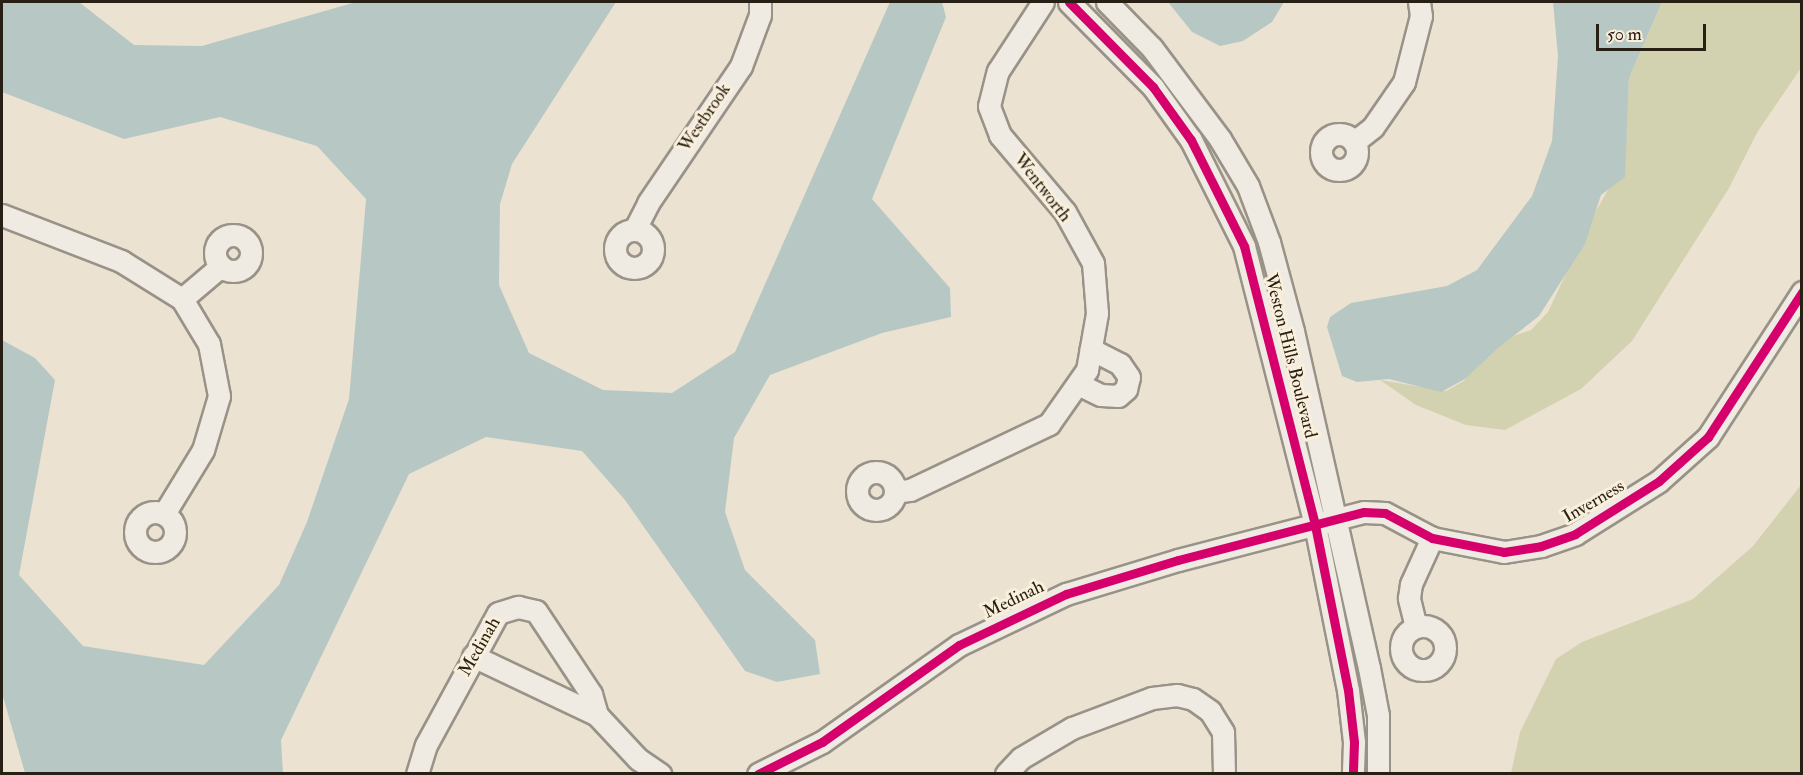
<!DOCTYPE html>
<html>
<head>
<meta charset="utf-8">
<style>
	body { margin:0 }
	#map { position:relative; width:1803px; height:775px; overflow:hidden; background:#ece2d2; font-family:"IM FELL Double Pica",serif }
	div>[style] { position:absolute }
	.green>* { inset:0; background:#d3d2b0 }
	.water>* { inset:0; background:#b7c8c4 }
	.roads { filter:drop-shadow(2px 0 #989287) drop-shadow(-2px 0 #989287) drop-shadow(0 2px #989287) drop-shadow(0 -2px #989287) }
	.minor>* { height:21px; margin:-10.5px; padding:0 10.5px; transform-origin:10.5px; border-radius:10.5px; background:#efeae2 }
	.minor>.ring { margin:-10.5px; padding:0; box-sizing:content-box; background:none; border:21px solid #efeae2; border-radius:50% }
	.cycleway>* { height:9px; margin:-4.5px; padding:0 4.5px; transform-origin:4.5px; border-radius:4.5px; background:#d6006c }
	span { translate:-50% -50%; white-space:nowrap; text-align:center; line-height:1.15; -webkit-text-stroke:6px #f9efdb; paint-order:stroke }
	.street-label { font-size:18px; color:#282015 }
	.frame { position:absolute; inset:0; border:3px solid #282015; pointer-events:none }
	.scale { position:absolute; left:1596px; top:24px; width:110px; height:27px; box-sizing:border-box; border:3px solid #282015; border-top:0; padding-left:8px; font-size:18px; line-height:21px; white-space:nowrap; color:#282015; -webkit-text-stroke:4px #f9efdb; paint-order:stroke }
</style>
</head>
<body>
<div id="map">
	<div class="green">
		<i style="clip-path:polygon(1662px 2px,1801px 2px,1801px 68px,1758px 131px,1729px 188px,1632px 341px,1581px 389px,1505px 430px,1466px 425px,1416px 405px,1380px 380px,1446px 391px,1464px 381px,1492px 343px,1531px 330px,1548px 312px,1592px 218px,1625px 160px,1629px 78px)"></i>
		<i style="clip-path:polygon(1801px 485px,1801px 773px,1511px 773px,1520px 732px,1556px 659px,1582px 642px,1693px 599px,1753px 546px)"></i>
	</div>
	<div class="water">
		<i style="clip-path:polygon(2px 2px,79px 2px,134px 45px,202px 46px,356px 2px,616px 2px,512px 164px,500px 204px,499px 285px,529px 353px,603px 390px,672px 393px,735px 352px,890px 2px,942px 2px,946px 17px,872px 199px,950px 288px,951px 317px,882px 333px,770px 375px,734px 438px,725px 512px,745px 570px,815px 640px,820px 674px,777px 682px,745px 671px,625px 500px,582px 451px,486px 437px,409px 474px,281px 740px,283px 773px,25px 773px,2px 693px,2px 340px,35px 358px,55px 380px,19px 575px,83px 646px,204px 665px,279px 585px,307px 522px,349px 399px,366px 199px,317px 146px,220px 117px,124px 139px,2px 92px)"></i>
		<i style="clip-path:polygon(1168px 2px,1284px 2px,1272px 22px,1243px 41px,1220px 46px,1192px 32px)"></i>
		<i style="clip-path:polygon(1553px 2px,1662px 2px,1629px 78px,1625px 177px,1601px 195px,1585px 244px,1539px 316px,1498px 348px,1465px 379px,1441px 392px,1389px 379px,1357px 382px,1342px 376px,1327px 327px,1330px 317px,1351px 303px,1447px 286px,1477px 270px,1532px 196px,1552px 141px,1558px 56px)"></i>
	</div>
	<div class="roads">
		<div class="minor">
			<i style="left:1069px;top:2px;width:120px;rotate:45.3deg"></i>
			<i style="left:1153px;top:87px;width:65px;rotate:54.4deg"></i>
			<i style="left:1191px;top:140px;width:119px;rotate:63.4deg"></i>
			<i style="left:1244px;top:246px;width:288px;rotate:75.7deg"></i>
			<i style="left:1315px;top:525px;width:168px;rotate:78.7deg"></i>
			<i style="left:1348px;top:690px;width:52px;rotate:83.4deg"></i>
			<i style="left:1354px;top:742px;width:32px;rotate:92deg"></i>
			<i style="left:1107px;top:2px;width:64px;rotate:45.6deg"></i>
			<i style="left:1152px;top:48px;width:114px;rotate:53.2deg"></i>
			<i style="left:1220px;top:139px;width:55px;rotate:59.2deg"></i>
			<i style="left:1248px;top:186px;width:60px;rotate:69.4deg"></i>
			<i style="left:1269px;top:242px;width:92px;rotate:74.9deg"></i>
			<i style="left:1293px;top:331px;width:345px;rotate:77.3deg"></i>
			<i style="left:1369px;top:668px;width:48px;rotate:79.2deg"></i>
			<i style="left:1378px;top:715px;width:59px;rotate:90deg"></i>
			<i class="ring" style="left:1321px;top:134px;width:15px;height:15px"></i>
			<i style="left:1354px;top:142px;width:24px;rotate:-38deg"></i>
			<i style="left:1373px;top:127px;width:55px;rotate:-55.4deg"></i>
			<i style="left:1404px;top:82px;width:68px;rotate:-75.6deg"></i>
			<i style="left:1421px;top:16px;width:14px;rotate:-98deg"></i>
			<i style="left:2px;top:215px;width:128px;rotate:21.1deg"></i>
			<i style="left:121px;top:261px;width:72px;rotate:31.9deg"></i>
			<i style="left:182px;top:299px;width:52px;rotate:59deg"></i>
			<i style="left:209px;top:344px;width:53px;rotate:79.1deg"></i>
			<i style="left:219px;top:396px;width:56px;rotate:106.5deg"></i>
			<i style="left:203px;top:450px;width:75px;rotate:121.4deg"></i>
			<i style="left:635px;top:229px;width:29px;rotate:-63deg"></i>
			<i style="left:648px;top:203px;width:166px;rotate:-55.8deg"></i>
			<i style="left:741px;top:66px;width:54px;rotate:-69.6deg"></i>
			<i style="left:760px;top:15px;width:13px;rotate:-90deg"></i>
			<i class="ring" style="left:615px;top:230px;width:17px;height:17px"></i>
			<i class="ring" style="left:215px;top:235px;width:15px;height:15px"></i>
			<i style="left:182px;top:299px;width:51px;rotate:-40.2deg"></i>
			<i style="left:1078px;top:384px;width:25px;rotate:26deg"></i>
			<i style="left:1101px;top:395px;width:17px;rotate:3deg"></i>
			<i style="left:1118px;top:396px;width:11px;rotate:-41deg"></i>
			<i style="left:1126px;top:389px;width:12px;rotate:-76deg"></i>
			<i style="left:1129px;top:377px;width:16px;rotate:-125deg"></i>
			<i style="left:1120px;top:364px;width:33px;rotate:-153deg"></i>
			<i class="ring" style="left:857px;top:472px;width:17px;height:17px"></i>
			<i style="left:895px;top:492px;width:15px;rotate:-8deg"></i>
			<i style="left:910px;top:490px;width:154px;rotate:-25.4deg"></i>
			<i style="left:1049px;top:424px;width:66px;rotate:-54.9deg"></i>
			<i style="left:1087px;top:370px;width:58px;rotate:-80deg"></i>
			<i style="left:1097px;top:313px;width:50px;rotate:-94.6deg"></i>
			<i style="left:1093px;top:263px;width:58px;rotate:-118.8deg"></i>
			<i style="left:1065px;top:212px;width:101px;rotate:-130.2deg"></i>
			<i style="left:1000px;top:135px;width:31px;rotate:-111deg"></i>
			<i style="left:989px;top:106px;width:36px;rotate:-76deg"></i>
			<i style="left:998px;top:71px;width:82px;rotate:-56.9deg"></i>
			<i class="ring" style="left:135px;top:512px;width:19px;height:19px"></i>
			<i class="ring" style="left:1401px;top:626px;width:23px;height:23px"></i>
			<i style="left:1416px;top:627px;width:30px;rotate:-104deg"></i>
			<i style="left:1409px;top:598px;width:14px;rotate:-82deg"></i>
			<i style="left:1411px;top:584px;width:51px;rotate:-65.5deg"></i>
			<i style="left:473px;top:656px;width:137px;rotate:25.4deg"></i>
			<i style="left:417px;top:774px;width:30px;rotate:-73deg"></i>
			<i style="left:426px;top:745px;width:150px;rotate:-61.4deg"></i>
			<i style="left:498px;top:613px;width:21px;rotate:-17deg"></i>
			<i style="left:518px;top:607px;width:18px;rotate:13deg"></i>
			<i style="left:536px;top:611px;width:100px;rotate:56.5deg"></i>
			<i style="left:591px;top:694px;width:22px;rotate:74deg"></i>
			<i style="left:597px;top:715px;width:60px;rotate:47deg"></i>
			<i style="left:638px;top:759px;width:27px;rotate:34deg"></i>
			<i style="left:758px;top:774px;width:72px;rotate:-26.6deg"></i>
			<i style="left:822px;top:742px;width:168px;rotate:-35.3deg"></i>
			<i style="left:959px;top:645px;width:119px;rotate:-25.5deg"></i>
			<i style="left:1066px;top:594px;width:117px;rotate:-16.9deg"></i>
			<i style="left:1178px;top:560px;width:192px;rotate:-14.5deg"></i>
			<i style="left:1364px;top:512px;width:21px;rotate:3deg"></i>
			<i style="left:1385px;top:513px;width:53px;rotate:28deg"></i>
			<i style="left:1432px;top:538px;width:73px;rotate:11deg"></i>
			<i style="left:1504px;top:552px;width:37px;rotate:-9deg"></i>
			<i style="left:1541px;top:546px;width:36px;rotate:-19deg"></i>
			<i style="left:1575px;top:534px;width:99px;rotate:-32.2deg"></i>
			<i style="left:1659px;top:481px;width:66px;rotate:-41.9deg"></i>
			<i style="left:1708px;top:437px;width:173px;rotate:-57deg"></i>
			<i style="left:1006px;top:774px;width:22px;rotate:-47deg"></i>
			<i style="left:1021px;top:758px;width:59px;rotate:-30.5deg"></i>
			<i style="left:1072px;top:728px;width:85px;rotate:-20.6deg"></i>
			<i style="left:1152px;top:698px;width:25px;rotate:-7deg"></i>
			<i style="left:1177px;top:695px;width:16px;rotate:14deg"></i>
			<i style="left:1193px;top:699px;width:21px;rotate:35deg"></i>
			<i style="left:1210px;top:711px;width:25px;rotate:58deg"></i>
			<i style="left:1223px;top:732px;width:42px;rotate:88.6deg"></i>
		</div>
	</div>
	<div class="cycleway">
		<i style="left:1069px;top:2px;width:120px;rotate:45.3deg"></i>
		<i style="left:1153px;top:87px;width:65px;rotate:54.4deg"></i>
		<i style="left:1191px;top:140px;width:119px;rotate:63.4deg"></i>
		<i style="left:1244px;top:246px;width:288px;rotate:75.7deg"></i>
		<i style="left:1315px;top:525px;width:168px;rotate:78.7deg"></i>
		<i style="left:1348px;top:690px;width:52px;rotate:83.4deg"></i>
		<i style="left:1354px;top:742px;width:32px;rotate:92deg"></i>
		<i style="left:758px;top:774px;width:72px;rotate:-26.6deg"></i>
		<i style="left:822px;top:742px;width:168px;rotate:-35.3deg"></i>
		<i style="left:959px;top:645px;width:119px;rotate:-25.5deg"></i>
		<i style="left:1066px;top:594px;width:117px;rotate:-16.9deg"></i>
		<i style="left:1178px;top:560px;width:192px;rotate:-14.5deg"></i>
		<i style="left:1364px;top:512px;width:21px;rotate:3deg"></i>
		<i style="left:1385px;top:513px;width:53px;rotate:28deg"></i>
		<i style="left:1432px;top:538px;width:73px;rotate:11deg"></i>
		<i style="left:1504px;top:552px;width:37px;rotate:-9deg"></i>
		<i style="left:1541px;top:546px;width:36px;rotate:-19deg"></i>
		<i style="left:1575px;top:534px;width:99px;rotate:-32.2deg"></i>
		<i style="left:1659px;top:481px;width:66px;rotate:-41.9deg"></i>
		<i style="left:1708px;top:437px;width:173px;rotate:-57deg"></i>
	</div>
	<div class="street-label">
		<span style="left:705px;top:118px;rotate:-56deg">Westbrook</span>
		<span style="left:1042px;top:188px;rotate:52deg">Wentworth</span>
		<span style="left:1290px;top:356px;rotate:76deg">Weston Hills Boulevard</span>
		<span style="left:1594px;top:502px;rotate:-30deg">Inverness</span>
		<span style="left:1014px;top:600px;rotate:-26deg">Medinah</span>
		<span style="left:480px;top:647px;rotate:-60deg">Medinah</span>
	</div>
	<div class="frame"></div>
	<div class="scale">50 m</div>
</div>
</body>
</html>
